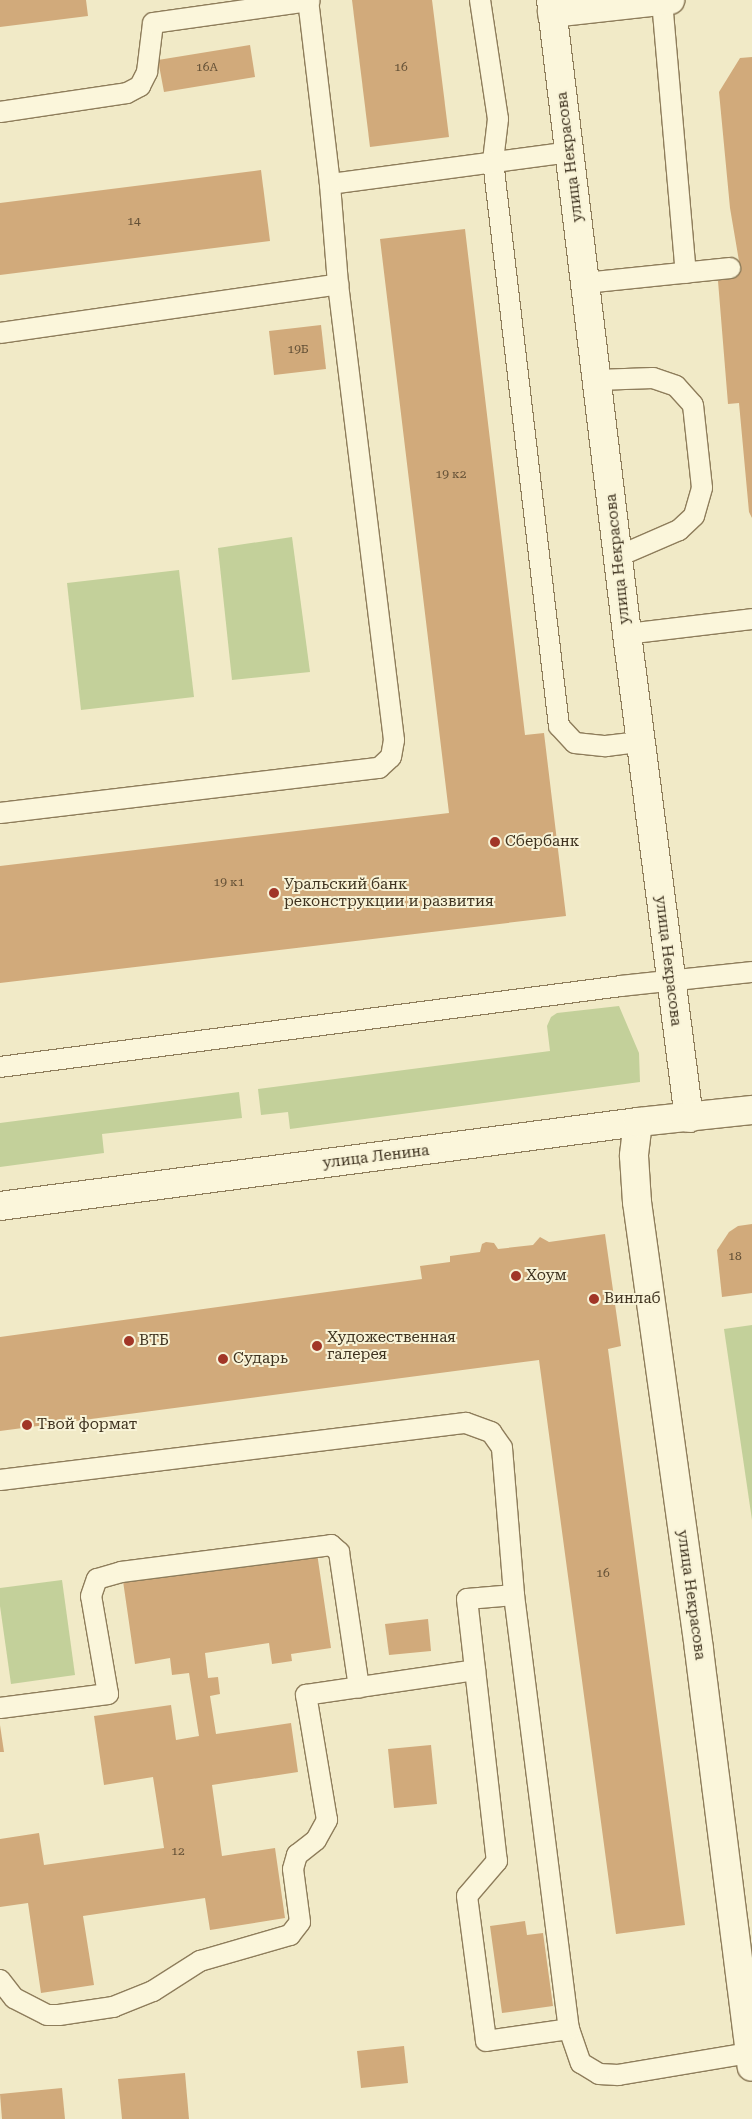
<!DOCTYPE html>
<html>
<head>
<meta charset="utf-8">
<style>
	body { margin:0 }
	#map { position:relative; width:752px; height:2119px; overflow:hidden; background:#f1eac7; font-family:"Roboto Serif",serif }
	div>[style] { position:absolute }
	.green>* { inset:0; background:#c3d09a }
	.building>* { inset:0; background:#d1aa7b }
	.roads { filter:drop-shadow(1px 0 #8e7d5b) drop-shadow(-1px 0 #8e7d5b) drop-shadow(0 1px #8e7d5b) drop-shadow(0 -1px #8e7d5b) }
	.lane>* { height:20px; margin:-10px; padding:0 10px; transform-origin:10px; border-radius:10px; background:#fbf6db }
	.street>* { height:28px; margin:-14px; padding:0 14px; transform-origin:14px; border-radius:14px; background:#fbf6db }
	.secondary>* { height:28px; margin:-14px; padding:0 14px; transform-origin:14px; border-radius:14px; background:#fbf6db }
	.dots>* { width:14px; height:14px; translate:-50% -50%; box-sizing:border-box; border:2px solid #f8f3d7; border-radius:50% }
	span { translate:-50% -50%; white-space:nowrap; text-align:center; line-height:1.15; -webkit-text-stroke:4px #f8f3d7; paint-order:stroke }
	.number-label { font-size:12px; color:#635036 }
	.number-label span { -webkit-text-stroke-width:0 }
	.street-label { font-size:15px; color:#3e321f }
	.poi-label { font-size:15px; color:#3e321f }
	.left { translate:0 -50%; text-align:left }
</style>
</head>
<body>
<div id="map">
	<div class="green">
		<i style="clip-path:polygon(292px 537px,310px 672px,232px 680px,218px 548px)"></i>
		<i style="clip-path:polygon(179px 570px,194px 697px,81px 710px,67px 583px)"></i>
		<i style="clip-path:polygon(619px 1006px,639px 1053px,640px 1082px,290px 1129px,288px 1112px,261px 1115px,258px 1089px,550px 1051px,547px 1026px,551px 1017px,557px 1013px)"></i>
		<i style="clip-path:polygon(239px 1092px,242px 1118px,102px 1134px,104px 1153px,0 1167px,0 1123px)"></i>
		<i style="clip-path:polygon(752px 1325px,752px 1520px,724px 1329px)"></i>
		<i style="clip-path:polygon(62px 1580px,75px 1675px,11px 1684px,0 1606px,0 1588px)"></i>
	</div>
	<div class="building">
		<i style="clip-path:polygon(0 0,86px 0,88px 16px,0 27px)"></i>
		<i style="clip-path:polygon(352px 0,432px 0,449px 137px,370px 147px)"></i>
		<i style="clip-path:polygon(250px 45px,255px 77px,164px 92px,158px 60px)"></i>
		<i style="clip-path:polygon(752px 57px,752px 518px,749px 512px,739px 403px,728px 404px,718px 281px,739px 261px,730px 208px,719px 92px,740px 58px)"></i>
		<i style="clip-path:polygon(261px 170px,270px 241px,0 275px,0 203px)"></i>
		<i style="clip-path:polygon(465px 229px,525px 735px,544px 733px,566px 916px,0 983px,0 866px,449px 813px,380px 239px)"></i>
		<i style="clip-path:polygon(321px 325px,326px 369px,274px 375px,269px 331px)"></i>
		<i style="clip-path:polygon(752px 1224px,752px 1293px,722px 1297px,717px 1250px,729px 1232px,738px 1226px)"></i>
		<i style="clip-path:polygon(605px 1234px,621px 1346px,608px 1349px,685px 1925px,616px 1934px,539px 1360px,0 1431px,0 1337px,422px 1279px,420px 1266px,450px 1262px,450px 1256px,480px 1252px,482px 1244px,486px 1242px,494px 1243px,498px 1249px,533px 1245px,540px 1237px,549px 1242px)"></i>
		<i style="clip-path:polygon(317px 1553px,331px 1648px,291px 1654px,292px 1661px,272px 1664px,269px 1643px,205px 1653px,208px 1678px,218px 1677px,220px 1694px,210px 1696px,216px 1734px,291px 1723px,298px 1772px,212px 1785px,222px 1856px,275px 1848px,285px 1918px,210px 1930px,205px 1898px,83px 1916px,94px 1985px,41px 1993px,28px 1903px,0 1907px,0 1839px,39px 1833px,44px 1865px,164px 1848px,153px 1777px,104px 1785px,94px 1716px,171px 1705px,176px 1740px,199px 1736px,189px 1673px,172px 1675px,170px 1658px,135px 1664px,123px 1581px)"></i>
		<i style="clip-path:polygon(428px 1619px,431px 1651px,389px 1655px,385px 1624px)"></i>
		<i style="clip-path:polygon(0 1725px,4px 1752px,0 1752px)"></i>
		<i style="clip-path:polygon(431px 1745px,437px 1804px,394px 1808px,388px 1749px)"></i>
		<i style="clip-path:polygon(525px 1921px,527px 1935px,543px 1933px,553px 2006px,502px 2013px,490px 1926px)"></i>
		<i style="clip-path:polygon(404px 2046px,408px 2083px,361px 2088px,357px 2051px)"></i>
		<i style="clip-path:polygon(185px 2073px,189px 2119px,122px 2119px,118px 2079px)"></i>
		<i style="clip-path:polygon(62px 2088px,65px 2119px,2px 2119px,0 2094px)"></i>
	</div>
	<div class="roads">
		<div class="lane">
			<i style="left:480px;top:0;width:120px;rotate:81.4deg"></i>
			<i style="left:498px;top:119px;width:42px;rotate:96.8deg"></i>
			<i style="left:493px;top:161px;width:569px;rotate:83.34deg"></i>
			<i style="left:559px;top:726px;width:23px;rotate:47deg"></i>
			<i style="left:575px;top:743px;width:31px;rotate:6deg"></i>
			<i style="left:606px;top:746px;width:34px;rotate:-7deg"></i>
			<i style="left:662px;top:1px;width:273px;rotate:85deg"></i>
			<i style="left:0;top:112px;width:128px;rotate:-8.5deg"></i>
			<i style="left:127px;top:93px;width:15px;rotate:-28deg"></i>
			<i style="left:140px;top:86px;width:16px;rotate:-63deg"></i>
			<i style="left:147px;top:72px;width:49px;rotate:-83deg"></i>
			<i style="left:153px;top:23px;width:158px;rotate:-8deg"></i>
			<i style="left:330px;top:184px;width:241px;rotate:-7.6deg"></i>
			<i style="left:585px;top:283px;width:146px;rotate:-5.9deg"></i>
			<i style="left:0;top:333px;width:342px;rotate:-8.2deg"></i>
			<i style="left:597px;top:380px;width:56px;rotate:-2deg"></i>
			<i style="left:653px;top:378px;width:24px;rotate:19deg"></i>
			<i style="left:676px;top:386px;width:25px;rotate:48deg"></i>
			<i style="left:693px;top:405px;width:83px;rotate:83.8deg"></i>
			<i style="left:702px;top:488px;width:29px;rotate:106deg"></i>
			<i style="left:694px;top:516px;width:21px;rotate:137deg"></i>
			<i style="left:679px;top:530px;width:65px;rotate:156.6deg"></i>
			<i style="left:627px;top:634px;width:126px;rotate:-6.8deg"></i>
			<i style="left:0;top:813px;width:382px;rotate:-6.8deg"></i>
			<i style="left:379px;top:768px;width:16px;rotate:-43deg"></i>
			<i style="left:391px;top:757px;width:17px;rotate:-80deg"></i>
			<i style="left:394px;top:740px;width:459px;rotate:-97deg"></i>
			<i style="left:338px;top:284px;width:100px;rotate:-94.6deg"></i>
			<i style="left:330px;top:184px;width:185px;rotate:-96.8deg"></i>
			<i style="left:0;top:1067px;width:626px;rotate:-7.43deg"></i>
			<i style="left:621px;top:986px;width:132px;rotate:-6.1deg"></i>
			<i style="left:0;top:1480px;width:469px;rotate:-7deg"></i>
			<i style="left:466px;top:1423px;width:27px;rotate:20deg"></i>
			<i style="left:491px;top:1432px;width:19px;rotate:55deg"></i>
			<i style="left:502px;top:1448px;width:147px;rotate:85.3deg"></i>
			<i style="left:514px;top:1595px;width:437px;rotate:82.8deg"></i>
			<i style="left:569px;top:2029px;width:36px;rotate:71deg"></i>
			<i style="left:581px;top:2063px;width:21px;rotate:31deg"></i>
			<i style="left:599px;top:2074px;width:19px;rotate:3deg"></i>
			<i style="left:618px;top:2075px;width:134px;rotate:-9.5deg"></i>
			<i style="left:514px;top:1595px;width:47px;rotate:175.1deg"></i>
			<i style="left:467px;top:1599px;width:264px;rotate:83.5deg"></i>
			<i style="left:497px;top:1861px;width:46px;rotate:130.6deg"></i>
			<i style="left:467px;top:1896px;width:146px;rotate:82.5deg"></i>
			<i style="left:486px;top:2041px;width:84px;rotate:-8.2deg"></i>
			<i style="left:0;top:1708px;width:109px;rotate:-7.4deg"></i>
			<i style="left:108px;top:1694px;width:99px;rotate:-99.8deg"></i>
			<i style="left:91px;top:1596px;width:18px;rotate:-71deg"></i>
			<i style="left:97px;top:1579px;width:25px;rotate:-16deg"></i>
			<i style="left:121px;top:1572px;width:212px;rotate:-7.3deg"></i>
			<i style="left:331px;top:1545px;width:11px;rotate:41deg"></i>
			<i style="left:339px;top:1552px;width:137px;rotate:81.6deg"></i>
			<i style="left:0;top:1980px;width:23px;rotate:52deg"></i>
			<i style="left:14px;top:1998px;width:37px;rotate:27deg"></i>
			<i style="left:47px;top:2015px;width:12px"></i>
			<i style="left:59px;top:2015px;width:55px;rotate:-8.4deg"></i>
			<i style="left:113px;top:2007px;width:43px;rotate:-21.8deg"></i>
			<i style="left:153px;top:1991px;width:56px;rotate:-32.6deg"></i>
			<i style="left:200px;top:1961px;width:94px;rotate:-16.1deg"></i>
			<i style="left:290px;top:1935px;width:16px;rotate:-52deg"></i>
			<i style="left:300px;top:1922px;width:53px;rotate:-97.5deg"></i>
			<i style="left:293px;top:1869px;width:15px;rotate:-74deg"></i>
			<i style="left:297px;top:1855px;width:24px;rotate:-38deg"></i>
			<i style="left:316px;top:1840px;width:23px;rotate:-61deg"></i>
			<i style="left:327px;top:1820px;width:127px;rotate:-99.5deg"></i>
			<i style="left:306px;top:1695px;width:171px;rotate:-8.4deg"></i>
		</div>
		<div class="street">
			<i style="left:552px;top:13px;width:119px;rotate:-6.3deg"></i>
			<i style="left:638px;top:1122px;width:34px;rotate:97deg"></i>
			<i style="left:634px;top:1156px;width:46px;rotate:86.3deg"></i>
			<i style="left:637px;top:1202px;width:452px;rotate:82.1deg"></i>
			<i style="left:699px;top:1650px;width:420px;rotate:82.8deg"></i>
		</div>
		<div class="secondary">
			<i style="left:551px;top:0;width:639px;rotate:83.16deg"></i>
			<i style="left:627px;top:634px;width:488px;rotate:82.7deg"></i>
			<i style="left:0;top:1206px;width:644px;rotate:-7.5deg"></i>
			<i style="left:638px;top:1122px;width:115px;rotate:-6deg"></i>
		</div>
	</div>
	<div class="dots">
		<i style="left:495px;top:842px;background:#a13627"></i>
		<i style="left:274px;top:893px;background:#a13627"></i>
		<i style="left:516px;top:1276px;background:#a13627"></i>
		<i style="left:594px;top:1299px;background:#a13627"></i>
		<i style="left:129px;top:1341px;background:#a13627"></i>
		<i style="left:317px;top:1346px;background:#a13627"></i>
		<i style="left:223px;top:1359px;background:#a13627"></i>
		<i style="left:27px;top:1425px;background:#a13627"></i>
	</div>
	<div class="number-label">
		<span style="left:207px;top:68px">16А</span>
		<span style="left:401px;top:68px">16</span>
		<span style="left:134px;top:222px">14</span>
		<span style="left:298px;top:350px">19Б</span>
		<span style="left:451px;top:475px">19 к2</span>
		<span style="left:229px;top:883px">19 к1</span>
		<span style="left:735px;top:1257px">18</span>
		<span style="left:603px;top:1574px">16</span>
		<span style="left:178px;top:1852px">12</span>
	</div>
	<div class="street-label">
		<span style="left:570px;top:157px;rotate:-97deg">улица Некрасова</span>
		<span style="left:618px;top:559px;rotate:-96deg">улица Некрасова</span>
		<span style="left:668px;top:961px;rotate:83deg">улица Некрасова</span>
		<span style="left:376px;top:1157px;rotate:-7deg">улица Ленина</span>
		<span style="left:691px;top:1595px;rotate:82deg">улица Некрасова</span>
	</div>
	<div class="poi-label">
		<span class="left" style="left:505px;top:842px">Сбербанк</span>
		<span class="left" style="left:284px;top:893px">Уральский банк<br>реконструкции и развития</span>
		<span class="left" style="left:526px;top:1276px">Хоум</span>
		<span class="left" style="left:604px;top:1299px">Винлаб</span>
		<span class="left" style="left:327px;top:1346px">Художественная<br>галерея</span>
		<span class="left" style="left:139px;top:1341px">ВТБ</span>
		<span class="left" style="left:233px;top:1359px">Сударь</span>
		<span class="left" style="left:37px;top:1425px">Твой формат</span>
	</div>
</div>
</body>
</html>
